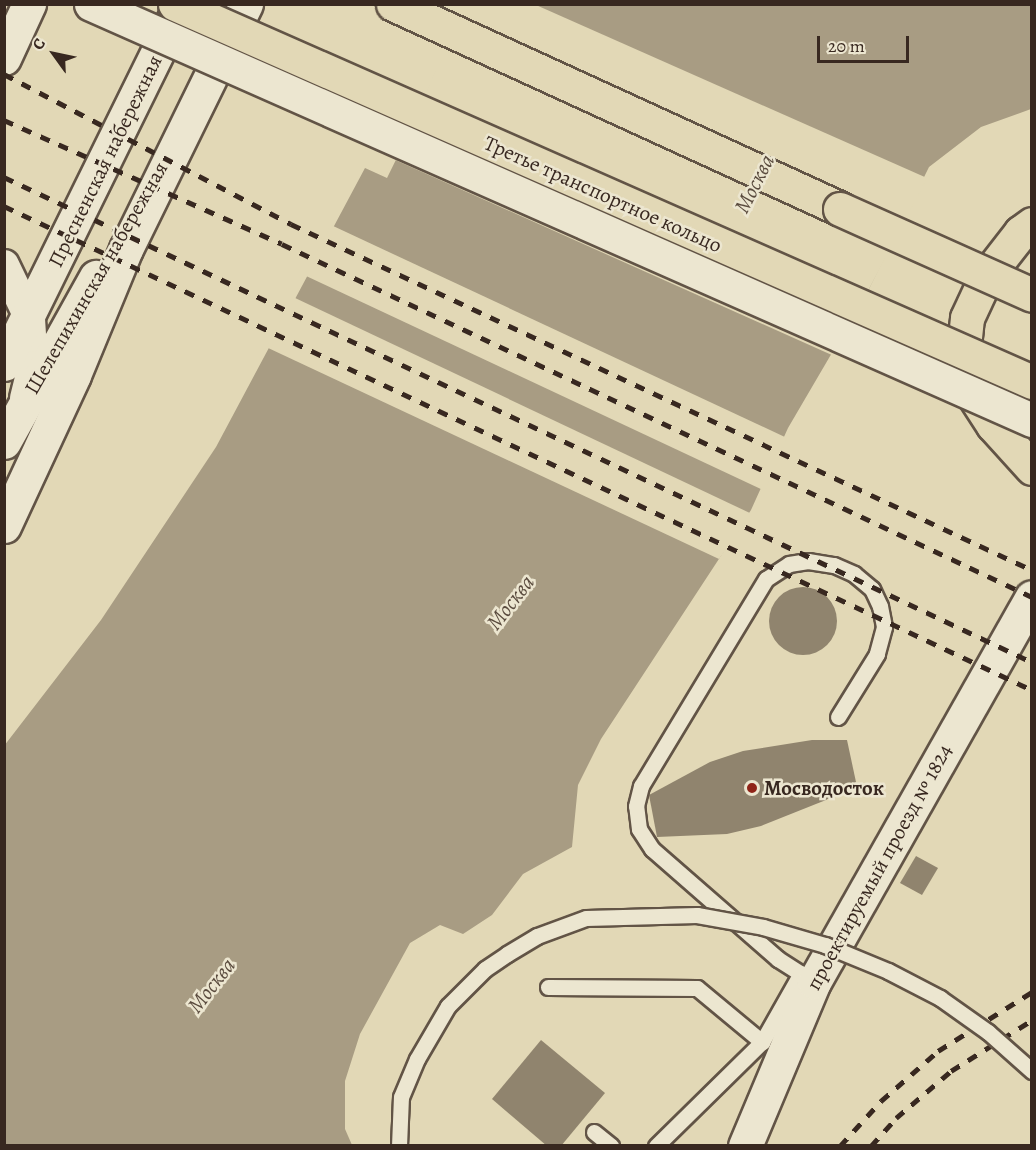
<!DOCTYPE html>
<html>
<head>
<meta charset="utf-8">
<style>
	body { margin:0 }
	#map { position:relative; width:1036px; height:1150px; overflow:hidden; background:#e2d8b6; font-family:Alegreya,serif }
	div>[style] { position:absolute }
	.water>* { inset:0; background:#a89c83 }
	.pier>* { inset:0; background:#e2d8b6 }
	.building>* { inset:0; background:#90846e }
	.round { border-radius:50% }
	.roads { filter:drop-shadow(2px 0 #625446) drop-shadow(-2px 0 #625446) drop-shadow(0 2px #625446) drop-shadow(0 -2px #625446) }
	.lane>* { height:15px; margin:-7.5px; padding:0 7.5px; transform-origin:7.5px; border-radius:7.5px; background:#ece6d0 }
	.street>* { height:30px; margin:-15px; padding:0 15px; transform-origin:15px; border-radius:15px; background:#ece6d0 }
	.secondary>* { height:33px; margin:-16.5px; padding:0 16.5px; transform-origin:16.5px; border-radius:16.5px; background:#ece6d0 }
	.primary>* { height:33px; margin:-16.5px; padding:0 16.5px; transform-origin:16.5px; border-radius:16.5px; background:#e2d8b6 }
	.rail>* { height:4.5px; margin-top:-2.25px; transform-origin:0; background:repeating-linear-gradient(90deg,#382820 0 10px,transparent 0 20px) }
	.bridges { filter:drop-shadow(2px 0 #625446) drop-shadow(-2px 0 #625446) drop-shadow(0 2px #625446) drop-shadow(0 -2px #625446) }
	.lane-bridge>* { height:15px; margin:-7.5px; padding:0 7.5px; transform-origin:7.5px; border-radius:7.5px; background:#ece6d0 }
	.secondary-bridge>* { height:33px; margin:-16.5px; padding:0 16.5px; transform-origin:16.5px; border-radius:16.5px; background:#ece6d0 }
	.primary-bridge>* { height:33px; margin:-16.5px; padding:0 16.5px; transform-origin:16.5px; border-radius:16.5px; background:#e2d8b6 }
	.dots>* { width:16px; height:16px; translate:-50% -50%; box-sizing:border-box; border:3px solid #ece6d0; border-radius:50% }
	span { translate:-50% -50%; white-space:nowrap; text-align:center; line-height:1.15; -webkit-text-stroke:5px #ece6d0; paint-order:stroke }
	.street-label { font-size:21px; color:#382820 }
	.poi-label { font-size:21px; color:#382820; font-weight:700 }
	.left { translate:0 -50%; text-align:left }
	.water-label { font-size:22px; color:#5a4b3e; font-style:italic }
	.frame { position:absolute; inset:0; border:6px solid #382820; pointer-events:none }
	.north { position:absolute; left:24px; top:24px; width:60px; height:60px; -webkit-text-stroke:4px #ece6d0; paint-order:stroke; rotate:303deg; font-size:16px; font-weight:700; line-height:24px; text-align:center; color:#382820 }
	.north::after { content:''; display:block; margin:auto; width:21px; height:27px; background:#382820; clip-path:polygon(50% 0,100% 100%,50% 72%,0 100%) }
	.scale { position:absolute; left:817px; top:36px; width:92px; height:27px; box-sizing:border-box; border:3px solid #382820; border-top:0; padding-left:8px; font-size:18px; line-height:21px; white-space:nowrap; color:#382820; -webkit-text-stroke:4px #ece6d0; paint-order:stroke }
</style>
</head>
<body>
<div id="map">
	<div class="water">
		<i style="clip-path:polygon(472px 5px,1031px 5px,1031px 109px,981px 127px,929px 167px,867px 293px,788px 428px,751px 510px,601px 739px,578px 785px,572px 847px,523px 874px,492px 915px,463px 934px,440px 925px,410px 943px,360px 1034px,345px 1081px,345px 1129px,352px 1145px,5px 1145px,4px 746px,101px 620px,216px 447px,365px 168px,387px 178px)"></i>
	</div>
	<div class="pier">
		<i style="clip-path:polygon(469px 4px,536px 5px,927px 178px,834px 356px,393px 159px)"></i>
		<i style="clip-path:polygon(331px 225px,787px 438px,765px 491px,304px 275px)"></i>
		<i style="clip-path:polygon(293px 297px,752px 514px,719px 559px,266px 347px)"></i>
	</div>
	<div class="building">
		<i class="round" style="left:769px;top:587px;width:68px;height:68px"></i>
		<i style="clip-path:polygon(812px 740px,847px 740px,856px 782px,826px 800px,761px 826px,727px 834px,657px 837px,649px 795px,710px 762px,743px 751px)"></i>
		<i style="clip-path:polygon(916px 856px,938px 868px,922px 895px,900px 883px)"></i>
		<i style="clip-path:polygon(541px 1040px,605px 1093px,561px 1146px,547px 1146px,492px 1099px)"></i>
	</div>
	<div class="roads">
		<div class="lane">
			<i style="left:814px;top:982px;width:43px;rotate:-147.4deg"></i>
			<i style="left:778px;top:959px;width:167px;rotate:-138.9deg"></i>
			<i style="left:652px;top:849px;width:24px;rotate:-123deg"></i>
			<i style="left:639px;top:829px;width:23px;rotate:-97deg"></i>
			<i style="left:636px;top:806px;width:21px;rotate:-76deg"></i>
			<i style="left:641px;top:786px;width:242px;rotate:-58.9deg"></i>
			<i style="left:766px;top:579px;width:27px;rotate:-33deg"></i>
			<i style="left:789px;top:564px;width:19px;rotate:-9deg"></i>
			<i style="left:808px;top:561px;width:26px;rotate:9deg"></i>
			<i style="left:834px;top:565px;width:22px;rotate:24deg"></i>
			<i style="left:854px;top:574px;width:23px;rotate:40deg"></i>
			<i style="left:872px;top:589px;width:19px;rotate:65deg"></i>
			<i style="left:880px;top:606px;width:21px;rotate:79deg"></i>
			<i style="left:884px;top:627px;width:28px;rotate:105deg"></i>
			<i style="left:877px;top:654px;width:74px;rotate:121.8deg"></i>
			<i style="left:548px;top:987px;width:149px;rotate:0.4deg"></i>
			<i style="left:697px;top:988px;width:85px;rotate:39.7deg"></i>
			<i style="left:594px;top:1132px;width:22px;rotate:39deg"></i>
			<i style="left:656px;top:1146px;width:148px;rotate:-44.5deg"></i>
			<i style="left:762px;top:1042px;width:79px;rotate:-60.5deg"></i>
		</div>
		<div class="street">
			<i style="left:4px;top:265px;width:60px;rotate:64.3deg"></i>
			<i style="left:30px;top:319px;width:47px;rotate:86.3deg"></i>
			<i style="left:33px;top:366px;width:33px;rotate:104deg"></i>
		</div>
		<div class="secondary">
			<i style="left:4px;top:58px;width:60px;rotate:-65.2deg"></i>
			<i style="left:4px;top:364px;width:394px;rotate:-63.8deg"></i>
			<i style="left:4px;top:442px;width:189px;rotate:-60.9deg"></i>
			<i style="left:4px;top:526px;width:166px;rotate:-65.1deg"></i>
			<i style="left:74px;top:375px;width:136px;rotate:-67.6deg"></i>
			<i style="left:126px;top:249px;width:273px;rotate:-63.9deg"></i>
			<i style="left:745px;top:1146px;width:178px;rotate:-67.2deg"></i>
			<i style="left:814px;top:982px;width:442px;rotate:-60.5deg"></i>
		</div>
		<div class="primary">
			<i style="left:393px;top:4px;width:492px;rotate:24.6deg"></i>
			<i style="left:1032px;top:224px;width:14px;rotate:144deg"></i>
			<i style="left:1021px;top:232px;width:57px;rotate:127.9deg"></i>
			<i style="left:986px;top:277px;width:45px;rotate:114.9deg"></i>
			<i style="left:967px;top:318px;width:38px;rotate:96deg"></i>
			<i style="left:963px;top:356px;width:33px;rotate:79deg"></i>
			<i style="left:969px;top:388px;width:44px;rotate:57deg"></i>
			<i style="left:993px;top:425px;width:58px;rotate:47.8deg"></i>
		</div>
	</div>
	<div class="rail">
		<i style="left:4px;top:74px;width:324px;rotate:27.6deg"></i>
		<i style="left:291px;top:224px;width:818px;rotate:25.03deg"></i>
		<i style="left:4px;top:120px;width:304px;rotate:24deg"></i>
		<i style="left:282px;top:244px;width:829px;rotate:25.2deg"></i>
		<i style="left:4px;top:177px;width:1137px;rotate:25.26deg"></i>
		<i style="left:4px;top:206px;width:1136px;rotate:25.21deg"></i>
		<i style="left:840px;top:1146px;width:61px;rotate:-47.7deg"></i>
		<i style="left:881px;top:1101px;width:76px;rotate:-41.3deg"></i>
		<i style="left:938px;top:1051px;width:111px;rotate:-32.1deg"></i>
		<i style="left:871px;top:1146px;width:38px;rotate:-48deg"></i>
		<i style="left:896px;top:1118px;width:72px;rotate:-40.5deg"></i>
		<i style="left:951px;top:1071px;width:96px;rotate:-32.2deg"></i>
	</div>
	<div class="bridges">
		<div class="lane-bridge">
			<i style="left:399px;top:1146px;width:49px;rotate:-87.7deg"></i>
			<i style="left:401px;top:1097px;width:41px;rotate:-67.2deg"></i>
			<i style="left:417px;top:1059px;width:61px;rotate:-59.7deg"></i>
			<i style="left:448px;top:1006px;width:52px;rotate:-45deg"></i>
			<i style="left:485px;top:969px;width:27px;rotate:-34deg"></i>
			<i style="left:507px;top:954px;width:35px;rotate:-31deg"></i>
			<i style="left:537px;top:936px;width:52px;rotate:-20.2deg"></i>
			<i style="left:586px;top:918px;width:111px;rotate:-1.5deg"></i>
			<i style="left:697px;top:915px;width:67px;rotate:10.3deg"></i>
			<i style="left:763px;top:927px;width:65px;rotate:16.2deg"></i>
			<i style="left:825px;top:945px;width:68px;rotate:22.4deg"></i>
			<i style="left:888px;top:971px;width:59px;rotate:27.4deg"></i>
			<i style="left:940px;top:998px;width:59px;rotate:35.3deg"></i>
			<i style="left:988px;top:1032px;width:59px;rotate:41.6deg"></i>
		</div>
		<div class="secondary-bridge">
			<i style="left:91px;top:4px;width:1029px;rotate:23.85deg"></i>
		</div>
		<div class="primary-bridge">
			<i style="left:175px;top:4px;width:937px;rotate:23.8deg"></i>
			<i style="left:840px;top:209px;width:210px;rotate:24.1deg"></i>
		</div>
	</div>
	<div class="dots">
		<i style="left:752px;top:788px;background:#8f2418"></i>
	</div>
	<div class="street-label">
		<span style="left:105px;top:161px;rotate:-64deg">Пресненская набережная</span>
		<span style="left:603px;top:194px;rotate:24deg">Третье транспортное кольцо</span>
		<span style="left:96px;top:278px;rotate:-60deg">Шелепихинская набережная</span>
		<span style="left:879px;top:867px;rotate:-61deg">проектируемый проезд № 1824</span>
	</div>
	<div class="poi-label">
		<span class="left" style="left:764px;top:788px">Мосводосток</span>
	</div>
	<div class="water-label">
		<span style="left:755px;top:184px;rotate:-63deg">Москва</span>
		<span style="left:511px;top:603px;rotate:-52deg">Москва</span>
		<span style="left:212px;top:986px;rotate:-52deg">Москва</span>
	</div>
	<div class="frame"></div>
	<div class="north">С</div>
	<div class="scale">20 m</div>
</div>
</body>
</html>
